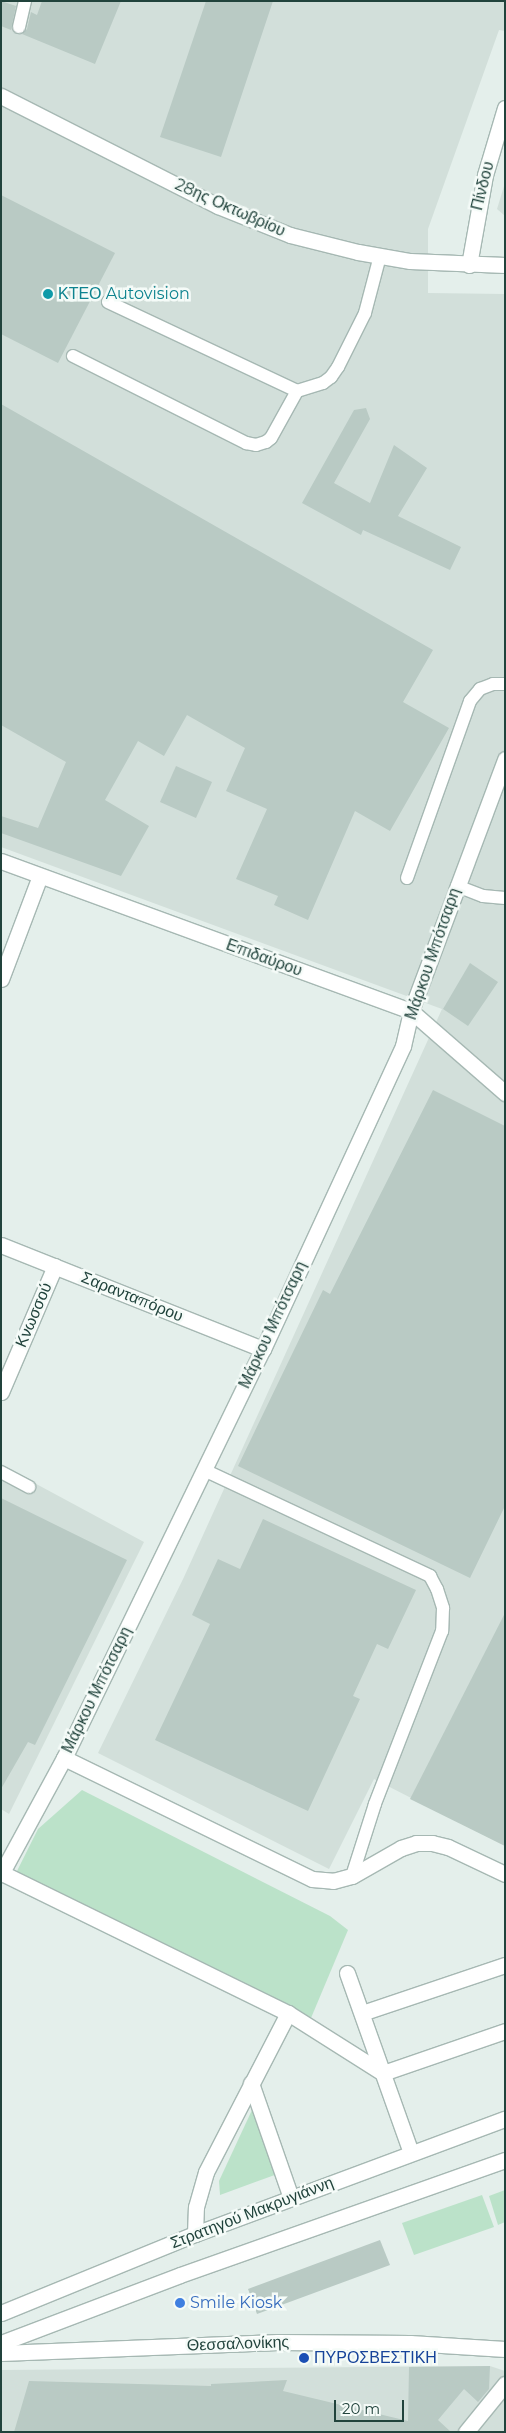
<!DOCTYPE html>
<html>
<head>
<meta charset="utf-8">
<style>
	body { margin:0 }
	#map { position:relative; width:506px; height:2433px; overflow:hidden; background:#e4efeb; font-family:Montserrat,sans-serif }
	div>[style] { position:absolute }
	.built>* { inset:0; background:#d2dfda }
	.green>* { inset:0; background:#bbe2c9 }
	.building>* { inset:0; background:#b9cac4 }
	.roads { filter:drop-shadow(1px 0 #a6b8b3) drop-shadow(-1px 0 #a6b8b3) drop-shadow(0 1px #a6b8b3) drop-shadow(0 -1px #a6b8b3) }
	.service>* { height:12px; margin:-6px; padding:0 6px; transform-origin:6px; border-radius:6px; background:#fff }
	.minor>* { height:15px; margin:-7.5px; padding:0 7.5px; transform-origin:7.5px; border-radius:7.5px; background:#fff }
	.tertiary>* { height:15px; margin:-7.5px; padding:0 7.5px; transform-origin:7.5px; border-radius:7.5px; background:#fff }
	.dots>* { width:14px; height:14px; translate:-50% -50%; box-sizing:border-box; border:2px solid #f5fbf8; border-radius:50% }
	span { translate:-50% -50%; white-space:nowrap; text-align:center; line-height:1.15; -webkit-text-stroke:5px #f5fbf8; paint-order:stroke }
	.street-label { font-size:16px; color:#21433c }
	.culture-label { font-size:16px; color:#0d838f }
	.left { translate:0 -50%; text-align:left }
	.shop-label { font-size:16px; color:#366cbe }
	.transit-label { font-size:16px; color:#164399 }
	.frame { position:absolute; inset:0; border:2px solid #21433c; pointer-events:none }
	.scale { position:absolute; left:334px; top:2400px; width:70px; height:22px; box-sizing:border-box; border:2px solid #21433c; border-top:0; padding-left:6px; font-size:15px; line-height:18px; white-space:nowrap; color:#21433c; -webkit-text-stroke:4px #f5fbf8; paint-order:stroke }
</style>
</head>
<body>
<div id="map">
	<div class="built">
		<i style="clip-path:polygon(1px 1px,505px 1px,505px 31px,499px 30px,428px 229px,428px 293px,505px 294px,505px 1846px,374px 1779px,329px 1869px,98px 1753px,184px 1577px,442px 1009px,1px 847px)"></i>
		<i style="clip-path:polygon(505px 183px,505px 216px,497px 209px)"></i>
		<i style="clip-path:polygon(1px 1465px,144px 1542px,9px 1814px,1px 1809px)"></i>
		<i style="clip-path:polygon(490px 2366px,505px 2371px,505px 2432px,1px 2432px,1px 2370px)"></i>
	</div>
	<div class="green">
		<i style="clip-path:polygon(82px 1790px,330px 1916px,348px 1930px,311px 2018px,16px 1873px,38px 1829px)"></i>
		<i style="clip-path:polygon(259px 2106px,283px 2172px,220px 2195px,219px 2181px,252px 2110px)"></i>
		<i style="clip-path:polygon(505px 2190px,505px 2222px,498px 2225px,489px 2196px)"></i>
		<i style="clip-path:polygon(482px 2195px,494px 2227px,414px 2255px,402px 2223px)"></i>
	</div>
	<div class="building">
		<i style="clip-path:polygon(1px 1px,16px 6px,11px 30px,1px 26px)"></i>
		<i style="clip-path:polygon(42px 1px,121px 1px,95px 64px,22px 34px,27px 29px,31px 12px,37px 15px)"></i>
		<i style="clip-path:polygon(206px 1px,273px 1px,221px 157px,160px 137px)"></i>
		<i style="clip-path:polygon(1px 195px,115px 253px,58px 363px,1px 334px)"></i>
		<i style="clip-path:polygon(1px 404px,433px 650px,403px 702px,449px 728px,390px 831px,355px 811px,308px 920px,274px 905px,278px 896px,236px 879px,267px 809px,226px 791px,245px 748px,187px 715px,164px 756px,138px 741px,105px 800px,149px 826px,121px 876px,1px 833px,1px 816px,38px 828px,66px 762px,1px 725px)"></i>
		<i style="clip-path:polygon(366px 408px,370px 419px,334px 483px,370px 503px,394px 445px,427px 468px,398px 516px,461px 547px,450px 570px,363px 530px,361px 535px,302px 503px,354px 410px)"></i>
		<i style="clip-path:polygon(176px 766px,212px 782px,196px 818px,160px 802px)"></i>
		<i style="clip-path:polygon(470px 963px,498px 982px,468px 1026px,443px 1009px)"></i>
		<i style="clip-path:polygon(433px 1090px,505px 1126px,505px 1506px,470px 1578px,238px 1466px,323px 1290px,330px 1294px)"></i>
		<i style="clip-path:polygon(1px 1498px,127px 1560px,35px 1745px,28px 1742px,1px 1789px)"></i>
		<i style="clip-path:polygon(263px 1519px,416px 1590px,388px 1649px,377px 1644px,353px 1696px,360px 1699px,308px 1811px,155px 1740px,210px 1624px,192px 1615px,218px 1559px,240px 1569px)"></i>
		<i style="clip-path:polygon(505px 1613px,505px 1846px,410px 1799px)"></i>
		<i style="clip-path:polygon(380px 2240px,390px 2265px,257px 2314px,248px 2289px)"></i>
		<i style="clip-path:polygon(490px 2366px,489px 2389px,478px 2402px,464px 2389px,438px 2420px,451px 2432px,14px 2432px,29px 2381px,211px 2386px,211px 2384px,287px 2380px,283px 2391px,408px 2421px,409px 2367px)"></i>
	</div>
	<div class="roads">
		<div class="service">
			<i style="left:19px;top:27px;width:27px;rotate:-77deg"></i>
			<i style="left:108px;top:302px;width:209px;rotate:25.2deg"></i>
			<i style="left:297px;top:391px;width:27px;rotate:-17deg"></i>
			<i style="left:323px;top:383px;width:10px;rotate:-37deg"></i>
			<i style="left:331px;top:377px;width:12px;rotate:-55deg"></i>
			<i style="left:338px;top:367px;width:60px;rotate:-63.4deg"></i>
			<i style="left:365px;top:313px;width:59px;rotate:-75.3deg"></i>
			<i style="left:73px;top:356px;width:194px;rotate:26.7deg"></i>
			<i style="left:246px;top:443px;width:10px;rotate:11deg"></i>
			<i style="left:256px;top:445px;width:10px;rotate:-17deg"></i>
			<i style="left:266px;top:442px;width:6px;rotate:-39deg"></i>
			<i style="left:271px;top:438px;width:54px;rotate:-61deg"></i>
			<i style="left:407px;top:878px;width:188px;rotate:-70.4deg"></i>
			<i style="left:470px;top:701px;width:16px;rotate:-50deg"></i>
			<i style="left:480px;top:689px;width:14px;rotate:-21deg"></i>
			<i style="left:493px;top:684px;width:12px"></i>
			<i style="left:457px;top:886px;width:28px;rotate:21deg"></i>
			<i style="left:483px;top:896px;width:22px;rotate:5deg"></i>
			<i style="left:204px;top:1470px;width:250px;rotate:25.1deg"></i>
			<i style="left:430px;top:1576px;width:15px;rotate:62deg"></i>
			<i style="left:437px;top:1589px;width:20px;rotate:72deg"></i>
			<i style="left:443px;top:1608px;width:23px;rotate:92deg"></i>
			<i style="left:442px;top:1631px;width:186px;rotate:111.2deg"></i>
			<i style="left:375px;top:1804px;width:76px;rotate:107.7deg"></i>
			<i style="left:1px;top:1472px;width:32px;rotate:28deg"></i>
		</div>
		<div class="minor">
			<i style="left:469px;top:265px;width:91px;rotate:-79.9deg"></i>
			<i style="left:485px;top:175px;width:70px;rotate:-73.4deg"></i>
			<i style="left:1px;top:861px;width:437px;rotate:20.1deg"></i>
			<i style="left:411px;top:1011px;width:125px;rotate:41.1deg"></i>
			<i style="left:1px;top:979px;width:110px;rotate:-69.3deg"></i>
			<i style="left:1px;top:1245px;width:282px;rotate:21.7deg"></i>
			<i style="left:1px;top:1392px;width:137px;rotate:-66.8deg"></i>
			<i style="left:64px;top:1758px;width:276px;rotate:26deg"></i>
			<i style="left:312px;top:1879px;width:21px;rotate:5deg"></i>
			<i style="left:333px;top:1881px;width:20px;rotate:-15deg"></i>
			<i style="left:352px;top:1876px;width:56px;rotate:-29.7deg"></i>
			<i style="left:401px;top:1848px;width:16px;rotate:-18deg"></i>
			<i style="left:416px;top:1843px;width:16px"></i>
			<i style="left:432px;top:1843px;width:16px;rotate:14deg"></i>
			<i style="left:448px;top:1847px;width:63px;rotate:25.3deg"></i>
			<i style="left:2px;top:1873px;width:318px;rotate:26.1deg"></i>
			<i style="left:288px;top:2013px;width:112px;rotate:32.3deg"></i>
			<i style="left:383px;top:2073px;width:129px;rotate:-19deg"></i>
			<i style="left:1px;top:1874px;width:132px;rotate:-61.5deg"></i>
			<i style="left:64px;top:1758px;width:455px;rotate:-64.1deg"></i>
			<i style="left:263px;top:1349px;width:334px;rotate:-65.2deg"></i>
			<i style="left:403px;top:1046px;width:36px;rotate:-77deg"></i>
			<i style="left:411px;top:1011px;width:269px;rotate:-69.5deg"></i>
			<i style="left:347px;top:1973px;width:191px;rotate:70.4deg"></i>
			<i style="left:362px;top:2013px;width:151px;rotate:-18.6deg"></i>
			<i style="left:251px;top:2083px;width:122px;rotate:70.8deg"></i>
			<i style="left:195px;top:2234px;width:27px;rotate:-88deg"></i>
			<i style="left:196px;top:2207px;width:36px;rotate:-74deg"></i>
			<i style="left:206px;top:2172px;width:179px;rotate:-62.7deg"></i>
			<i style="left:466px;top:2432px;width:62px;rotate:-50.9deg"></i>
		</div>
		<div class="tertiary">
			<i style="left:1px;top:96px;width:243px;rotate:26.9deg"></i>
			<i style="left:218px;top:206px;width:78px;rotate:21.9deg"></i>
			<i style="left:290px;top:235px;width:70px;rotate:14deg"></i>
			<i style="left:358px;top:252px;width:53px;rotate:9.8deg"></i>
			<i style="left:410px;top:261px;width:95px;rotate:2.4deg"></i>
			<i style="left:1px;top:2313px;width:209px;rotate:-22.2deg"></i>
			<i style="left:195px;top:2234px;width:331px;rotate:-20.4deg"></i>
			<i style="left:1px;top:2343px;width:191px;rotate:-20.8deg"></i>
			<i style="left:180px;top:2275px;width:345px;rotate:-19.5deg"></i>
			<i style="left:1px;top:2353px;width:277px;rotate:-2.3deg"></i>
			<i style="left:278px;top:2342px;width:132px;rotate:0.4deg"></i>
			<i style="left:410px;top:2343px;width:95px;rotate:3.6deg"></i>
		</div>
	</div>
	<div class="dots">
		<i style="left:48px;top:294px;background:#0f9aa8"></i>
		<i style="left:180px;top:2303px;background:#3f7fe0"></i>
		<i style="left:304px;top:2358px;background:#1a4fb4"></i>
	</div>
	<div class="street-label">
		<span style="left:483px;top:186px;rotate:-76deg">Πίνδου</span>
		<span style="left:230px;top:208px;rotate:24deg">28ης Οκτωβρίου</span>
		<span style="left:433px;top:954px;rotate:-71deg">Μάρκου Μπότσαρη</span>
		<span style="left:264px;top:958px;rotate:20deg">Επιδαύρου</span>
		<span style="left:132px;top:1297px;rotate:22deg">Σαρανταπόρου</span>
		<span style="left:34px;top:1315px;rotate:-67deg">Κνωσσού</span>
		<span style="left:273px;top:1325px;rotate:-65deg">Μάρκου Μπότσαρη</span>
		<span style="left:97px;top:1690px;rotate:-64deg">Μάρκου Μπότσαρη</span>
		<span style="left:252px;top:2213px;rotate:-21deg">Στρατηγού Μακρυγιάννη</span>
		<span style="left:238px;top:2344px;rotate:-2deg">Θεσσαλονίκης</span>
	</div>
	<div class="culture-label">
		<span class="left" style="left:58px;top:294px">ΚΤΕΟ Autovision</span>
	</div>
	<div class="shop-label">
		<span class="left" style="left:190px;top:2303px">Smile Kiosk</span>
	</div>
	<div class="transit-label">
		<span class="left" style="left:314px;top:2358px">ΠΥΡΟΣΒΕΣΤΙΚΗ</span>
	</div>
	<div class="frame"></div>
	<div class="scale">20 m</div>
</div>
</body>
</html>
